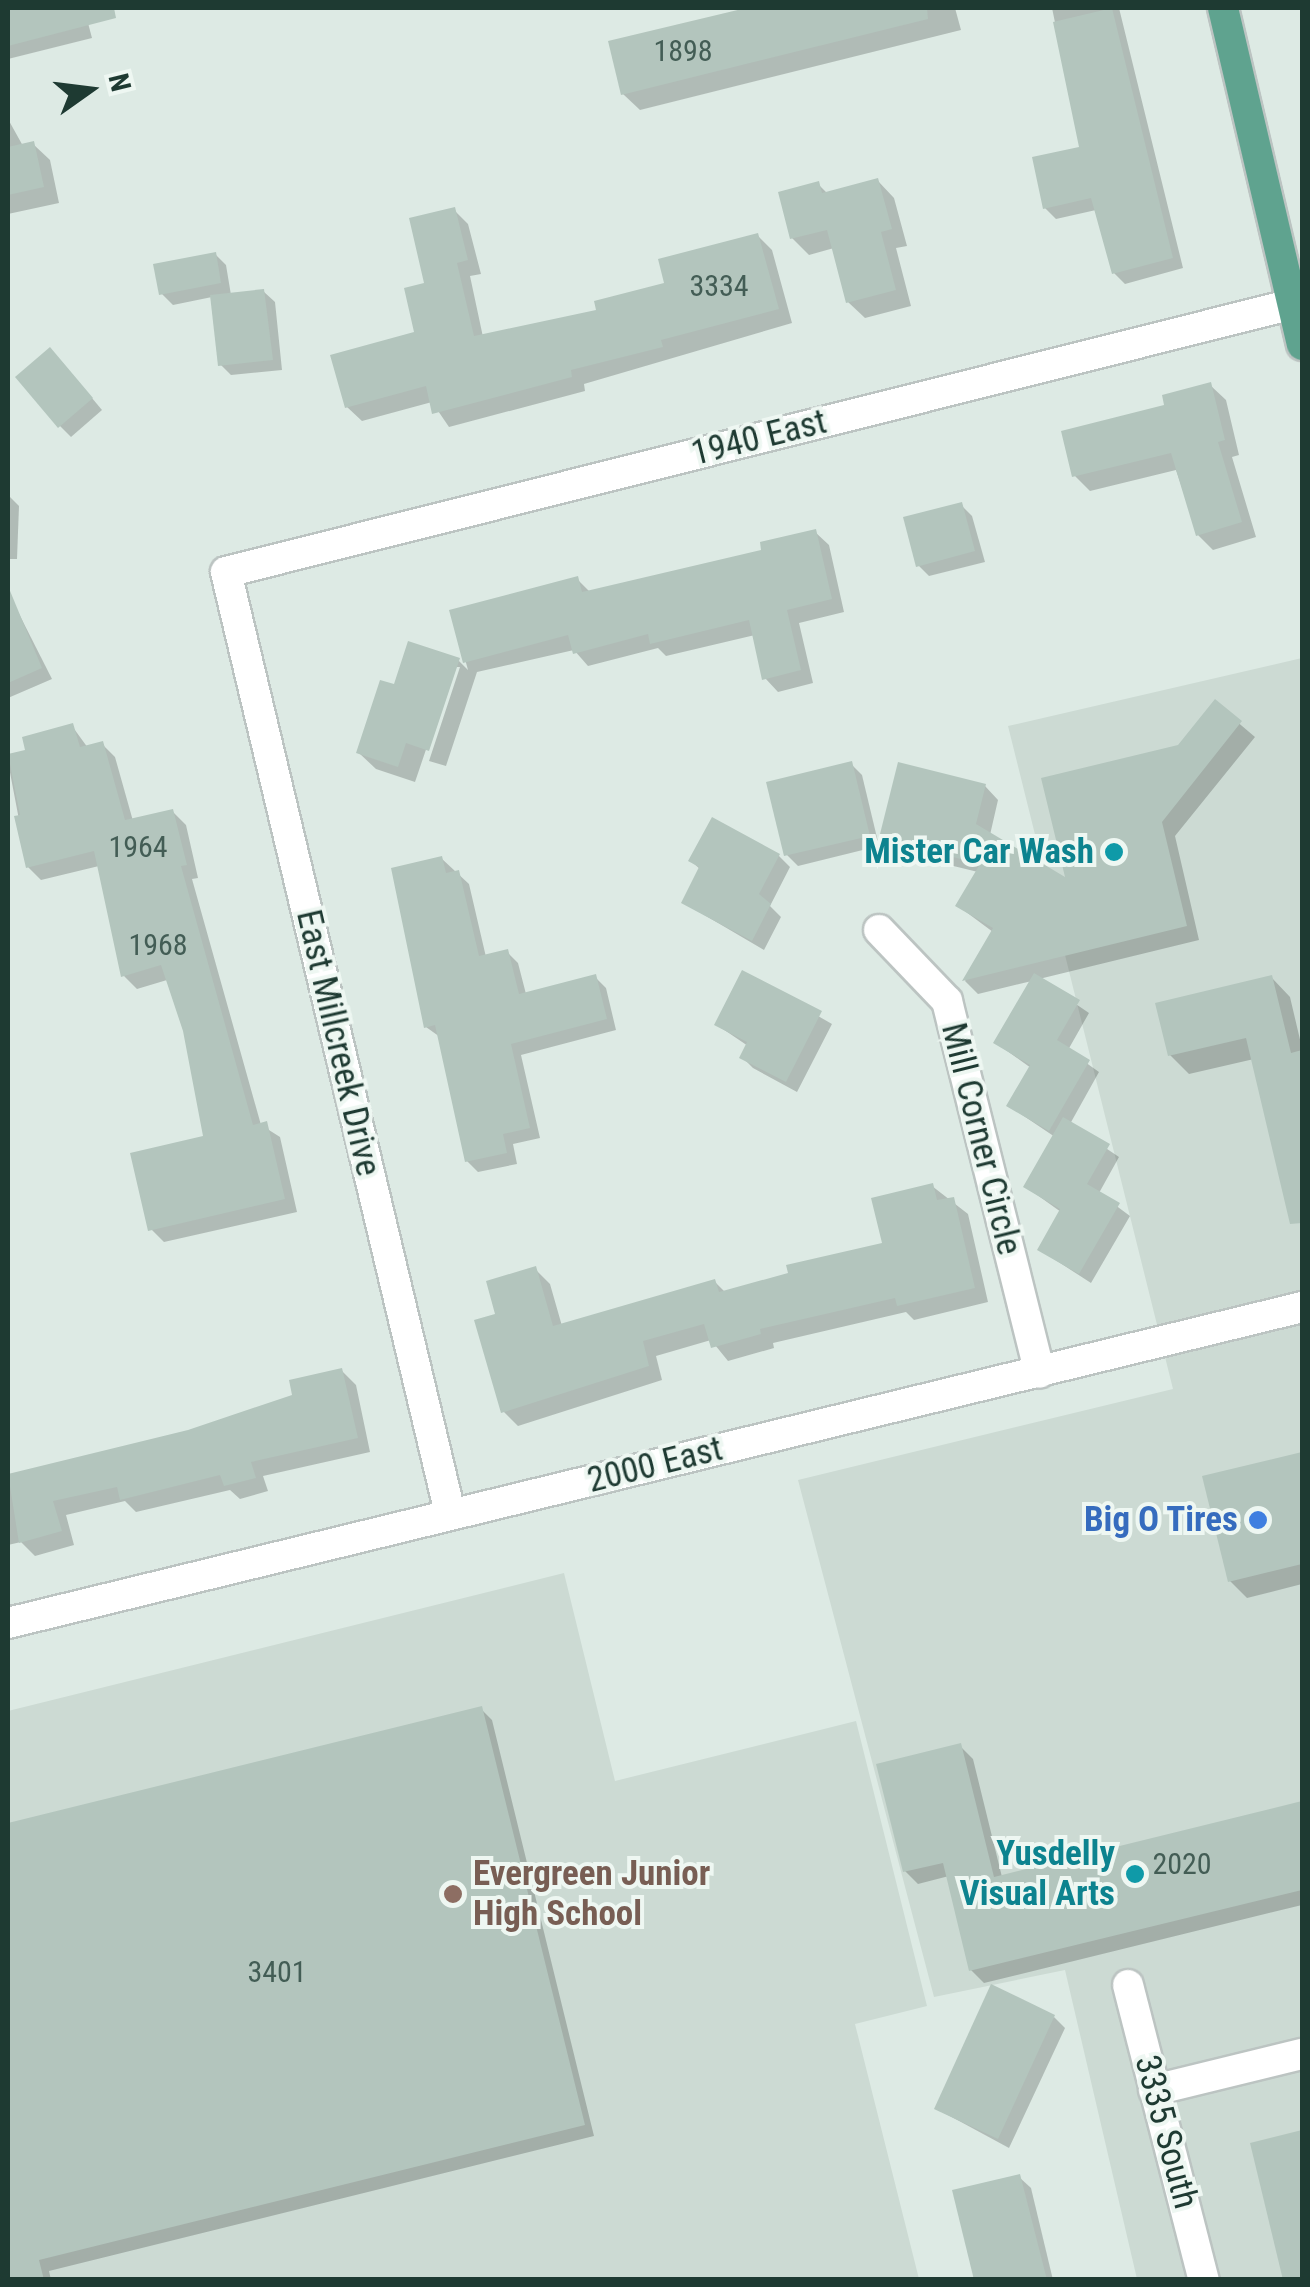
<!DOCTYPE html>
<html>
<head>
<meta charset="utf-8">
<style>
	body { margin:0 }
	#map { position:relative; width:1310px; height:2287px; overflow:hidden; background:#ddeae4; font-family:"Roboto Condensed",sans-serif }
	div>[style] { position:absolute }
	.built>* { inset:0; background:#ccdad3 }
	.shadow>* { inset:0; background:#0003 }
	.building>* { inset:0; background:#b3c5bd }
	.roads { filter:drop-shadow(2px 0 #bcc4c2) drop-shadow(-2px 0 #bcc4c2) drop-shadow(0 2px #bcc4c2) drop-shadow(0 -2px #bcc4c2) }
	.minor>* { height:30px; margin:-15px; padding:0 15px; transform-origin:15px; border-radius:15px; background:#fff }
	.tertiary>* { height:30px; margin:-15px; padding:0 15px; transform-origin:15px; border-radius:15px; background:#fff }
	.primary>* { height:30px; margin:-15px; padding:0 15px; transform-origin:15px; border-radius:15px; background:#5fa38f }
	.dots>* { width:28px; height:28px; translate:-50% -50%; box-sizing:border-box; border:5px solid #eef7f2; border-radius:50% }
	span { translate:-50% -50%; white-space:nowrap; text-align:center; line-height:1.15; -webkit-text-stroke:8px #eef7f2; paint-order:stroke }
	.number-label { font-size:30px; color:#435d55 }
	.number-label span { -webkit-text-stroke-width:0 }
	.street-label { font-size:35px; color:#1e3a32 }
	.culture-label { font-size:35px; color:#0d838f; font-weight:700 }
	.right { translate:-100% -50%; text-align:right }
	.shop-label { font-size:35px; color:#366cbe; font-weight:700 }
	.education-label { font-size:35px; color:#785e54; font-weight:700 }
	.left { translate:0 -50%; text-align:left }
	.frame { position:absolute; inset:0; border:10px solid #1e3a32; pointer-events:none }
	.north { position:absolute; left:40px; top:40px; width:100px; height:100px; -webkit-text-stroke:8px #eef7f2; paint-order:stroke; rotate:76deg; font-size:28px; font-weight:700; line-height:40px; text-align:center; color:#1e3a32 }
	.north::after { content:''; display:block; margin:auto; width:35px; height:45px; background:#1e3a32; clip-path:polygon(50% 0,100% 100%,50% 72%,0 100%) }
</style>
</head>
<body>
<div id="map">
	<div class="built">
		<i style="clip-path:polygon(1302px 658px,1302px 2279px,1137px 2279px,1065px 1970px,934px 1997px,798px 1480px,1173px 1389px,1008px 726px)"></i>
		<i style="clip-path:polygon(564px 1573px,615px 1781px,856px 1721px,927px 2006px,855px 2024px,919px 2279px,8px 2279px,8px 1711px)"></i>
	</div>
	<div class="shadow">
		<i style="clip-path:polygon(8px 8px,84px 8px,92px 38px,8px 59px)"></i>
		<i style="clip-path:polygon(756px 8px,955px 8px,961px 30px,640px 110px,623px 94px,611px 43px)"></i>
		<i style="clip-path:polygon(1052px 8px,1119px 8px,1183px 268px,1125px 284px,1114px 273px,1096px 210px,1056px 219px,1045px 208px,1081px 148px)"></i>
		<i style="clip-path:polygon(8px 119px,23px 146px,33px 144px,50px 160px,59px 203px,8px 214px)"></i>
		<i style="clip-path:polygon(878px 181px,894px 198px,907px 246px,896px 248px,911px 306px,865px 318px,848px 302px,834px 248px,809px 255px,792px 238px,818px 184px,828px 194px)"></i>
		<i style="clip-path:polygon(454px 210px,468px 224px,481px 274px,470px 276px,483px 337px,600px 311px,667px 285px,758px 236px,772px 250px,792px 323px,584px 384px,585px 391px,449px 427px,432px 402px,362px 421px,347px 407px,417px 334px)"></i>
		<i style="clip-path:polygon(215px 254px,226px 265px,231px 295px,263px 291px,275px 302px,282px 370px,231px 375px,220px 364px,212px 297px,173px 305px,162px 294px)"></i>
		<i style="clip-path:polygon(61px 361px,102px 410px,71px 437px,60px 426px)"></i>
		<i style="clip-path:polygon(1210px 385px,1226px 400px,1239px 455px,1232px 457px,1256px 537px,1213px 550px,1198px 535px,1176px 470px,1090px 491px,1075px 476px)"></i>
		<i style="clip-path:polygon(8px 495px,19px 506px,17px 559px,8px 559px)"></i>
		<i style="clip-path:polygon(961px 505px,972px 516px,985px 562px,929px 576px,918px 565px)"></i>
		<i style="clip-path:polygon(815px 532px,829px 545px,844px 612px,799px 623px,813px 683px,778px 692px,765px 678px,755px 635px,666px 656px,658px 648px,588px 666px,574px 650px,477px 672px,446px 766px,429px 761px,460px 667px,454px 667px,415px 782px,376px 769px,359px 753px,396px 687px,458px 660px,468px 670px,452px 612px,577px 579px,591px 593px,764px 552px)"></i>
		<i style="clip-path:polygon(15px 606px,52px 679px,8px 698px,8px 609px)"></i>
		<i style="clip-path:polygon(1215px 703px,1255px 737px,1175px 836px,1199px 940px,1039px 979px,1089px 1013px,1068px 1050px,1099px 1072px,1070px 1124px,1119px 1157px,1099px 1193px,1130px 1216px,1091px 1283px,1040px 1250px,1061px 1212px,1026px 1187px,1055px 1137px,1009px 1106px,1031px 1068px,996px 1043px,1032px 981px,978px 994px,965px 981px,993px 932px,958px 906px,978px 872px,896px 852px,882px 838px,985px 786px,998px 800px,990px 835px,1069px 882px)"></i>
		<i style="clip-path:polygon(72px 726px,88px 748px,102px 744px,115px 757px,133px 821px,173px 812px,186px 825px,198px 878px,192px 879px,261px 1125px,280px 1137px,297px 1212px,164px 1242px,151px 1229px,206px 1138px,185px 1030px,167px 980px,137px 989px,124px 976px,99px 866px,41px 880px,28px 867px,8px 762px)"></i>
		<i style="clip-path:polygon(851px 764px,862px 775px,879px 846px,798px 866px,787px 855px)"></i>
		<i style="clip-path:polygon(779px 856px,790px 867px,770px 906px,781px 917px,764px 950px,684px 903px,701px 870px,691px 861px)"></i>
		<i style="clip-path:polygon(441px 858px,469px 884px,486px 957px,507px 952px,518px 963px,526px 994px,595px 977px,606px 988px,616px 1030px,521px 1055px,540px 1138px,513px 1144px,517px 1164px,478px 1172px,467px 1161px,440px 1037px,426px 1027px)"></i>
		<i style="clip-path:polygon(743px 973px,832px 1024px,797px 1092px,753px 1068px,742px 1057px,748px 1046px,717px 1025px)"></i>
		<i style="clip-path:polygon(1272px 978px,1290px 997px,1302px 1048px,1302px 1210px,1286px 1193px,1254px 1059px,1189px 1074px,1170px 1055px)"></i>
		<i style="clip-path:polygon(932px 1186px,968px 1214px,988px 1302px,914px 1320px,906px 1312px,773px 1343px,774px 1348px,728px 1361px,711px 1340px,656px 1356px,662px 1380px,518px 1426px,503px 1411px,498px 1316px,535px 1269px,550px 1284px,562px 1326px,714px 1281px,726px 1293px,885px 1244px)"></i>
		<i style="clip-path:polygon(342px 1371px,356px 1385px,370px 1452px,263px 1476px,268px 1491px,240px 1499px,230px 1490px,136px 1512px,125px 1501px,66px 1515px,74px 1545px,35px 1556px,21px 1542px,8px 1545px,8px 1477px,189px 1432px,295px 1397px)"></i>
		<i style="clip-path:polygon(1302px 1454px,1302px 1584px,1247px 1598px,1230px 1581px,1205px 1478px)"></i>
		<i style="clip-path:polygon(481px 1709px,492px 1720px,594px 2136px,49px 2271px,51px 2280px,8px 2280px,8px 1826px)"></i>
		<i style="clip-path:polygon(960px 1746px,973px 1759px,1002px 1877px,1302px 1804px,1302px 1905px,984px 1983px,971px 1970px,949px 1876px,918px 1884px,905px 1871px)"></i>
		<i style="clip-path:polygon(1054px 2017px,1065px 2028px,1009px 2148px,937px 2109px)"></i>
		<i style="clip-path:polygon(1302px 2133px,1302px 2280px,1290px 2280px,1253px 2145px)"></i>
		<i style="clip-path:polygon(1019px 2177px,1031px 2188px,1053px 2280px,977px 2280px)"></i>
	</div>
	<div class="building">
		<i style="clip-path:polygon(8px 8px,114px 8px,116px 18px,8px 46px)"></i>
		<i style="clip-path:polygon(746px 8px,927px 8px,928px 19px,621px 95px,608px 41px)"></i>
		<i style="clip-path:polygon(1112px 8px,1173px 258px,1112px 274px,1091px 198px,1043px 209px,1032px 157px,1079px 147px,1053px 22px)"></i>
		<i style="clip-path:polygon(34px 141px,44px 187px,8px 195px,8px 147px)"></i>
		<i style="clip-path:polygon(878px 178px,892px 229px,881px 232px,896px 290px,846px 303px,827px 230px,790px 239px,778px 192px,819px 181px,822px 193px)"></i>
		<i style="clip-path:polygon(455px 207px,468px 260px,457px 263px,474px 336px,596px 310px,594px 301px,664px 283px,658px 259px,758px 233px,779px 309px,661px 340px,663px 347px,571px 370px,572px 377px,432px 414px,426px 386px,345px 408px,330px 355px,414px 332px,404px 288px,424px 283px,409px 218px)"></i>
		<i style="clip-path:polygon(216px 252px,221px 283px,159px 295px,153px 264px)"></i>
		<i style="clip-path:polygon(264px 289px,273px 360px,218px 366px,210px 295px)"></i>
		<i style="clip-path:polygon(50px 347px,93px 398px,58px 428px,15px 377px)"></i>
		<i style="clip-path:polygon(1211px 382px,1225px 440px,1218px 442px,1242px 522px,1196px 536px,1171px 453px,1072px 477px,1061px 431px,1164px 405px,1162px 395px)"></i>
		<i style="clip-path:polygon(962px 502px,975px 551px,916px 567px,903px 517px)"></i>
		<i style="clip-path:polygon(816px 529px,832px 599px,787px 610px,801px 670px,762px 680px,749px 620px,650px 644px,648px 634px,573px 654px,568px 635px,463px 663px,449px 610px,578px 576px,582px 592px,761px 550px,760px 542px)"></i>
		<i style="clip-path:polygon(8px 586px,42px 668px,8px 683px)"></i>
		<i style="clip-path:polygon(408px 641px,460px 658px,429px 751px,406px 743px,398px 767px,356px 753px,380px 680px,394px 684px)"></i>
		<i style="clip-path:polygon(1215px 699px,1242px 721px,1162px 822px,1187px 926px,962px 981px,993px 928px,955px 906px,980px 864px,879px 838px,898px 762px,986px 784px,976px 824px,1065px 877px,1041px 778px,1178px 745px)"></i>
		<i style="clip-path:polygon(73px 723px,80px 747px,103px 741px,125px 820px,173px 809px,187px 865px,181px 866px,253px 1125px,267px 1121px,285px 1199px,148px 1231px,130px 1153px,203px 1136px,183px 1031px,161px 965px,121px 977px,94px 851px,26px 868px,14px 816px,20px 815px,8px 754px,25px 750px,22px 737px)"></i>
		<i style="clip-path:polygon(852px 761px,870px 836px,784px 856px,766px 782px)"></i>
		<i style="clip-path:polygon(712px 817px,780px 854px,759px 894px,771px 904px,752px 941px,681px 903px,699px 867px,688px 861px)"></i>
		<i style="clip-path:polygon(442px 856px,446px 873px,459px 870px,479px 956px,508px 949px,519px 994px,596px 974px,607px 1019px,511px 1044px,530px 1128px,503px 1134px,507px 1153px,465px 1162px,435px 1025px,424px 1028px,391px 868px)"></i>
		<i style="clip-path:polygon(742px 970px,822px 1011px,786px 1082px,739px 1058px,747px 1042px,714px 1025px)"></i>
		<i style="clip-path:polygon(1034px 973px,1080px 1000px,1057px 1040px,1090px 1060px,1049px 1131px,1006px 1106px,1030px 1065px,993px 1043px)"></i>
		<i style="clip-path:polygon(1272px 975px,1291px 1053px,1302px 1050px,1302px 1223px,1290px 1224px,1246px 1038px,1168px 1056px,1155px 1003px)"></i>
		<i style="clip-path:polygon(1063px 1117px,1110px 1144px,1087px 1184px,1120px 1203px,1079px 1274px,1037px 1250px,1060px 1209px,1023px 1187px)"></i>
		<i style="clip-path:polygon(933px 1183px,937px 1200px,954px 1197px,975px 1288px,897px 1306px,895px 1298px,760px 1329px,761px 1334px,711px 1348px,704px 1324px,643px 1341px,649px 1366px,501px 1413px,474px 1320px,495px 1314px,486px 1281px,536px 1266px,553px 1326px,715px 1279px,719px 1292px,788px 1273px,786px 1265px,882px 1243px,871px 1198px)"></i>
		<i style="clip-path:polygon(342px 1368px,358px 1438px,251px 1462px,256px 1478px,224px 1486px,220px 1475px,120px 1500px,117px 1487px,53px 1501px,62px 1531px,19px 1543px,8px 1474px,188px 1430px,292px 1395px,289px 1380px)"></i>
		<i style="clip-path:polygon(1302px 1452px,1302px 1564px,1228px 1582px,1202px 1476px)"></i>
		<i style="clip-path:polygon(482px 1706px,585px 2125px,39px 2260px,44px 2280px,8px 2280px,8px 1823px)"></i>
		<i style="clip-path:polygon(961px 1743px,994px 1877px,1302px 1801px,1302px 1890px,969px 1971px,943px 1863px,903px 1872px,876px 1764px)"></i>
		<i style="clip-path:polygon(991px 1984px,1055px 2015px,998px 2139px,934px 2109px)"></i>
		<i style="clip-path:polygon(1302px 2130px,1302px 2280px,1283px 2280px,1250px 2143px)"></i>
		<i style="clip-path:polygon(1020px 2174px,1047px 2280px,974px 2280px,952px 2190px)"></i>
	</div>
	<div class="roads">
		<div class="minor">
			<i style="left:879px;top:930px;width:98px;rotate:46.2deg"></i>
			<i style="left:947px;top:1001px;width:383px;rotate:76deg"></i>
			<i style="left:450px;top:1513px;width:967px;rotate:-103.39deg"></i>
			<i style="left:226px;top:572px;width:1100px;rotate:-14.1deg"></i>
			<i style="left:1128px;top:1985px;width:305px;rotate:75.6deg"></i>
			<i style="left:1154px;top:2090px;width:152px;rotate:-13.7deg"></i>
		</div>
		<div class="tertiary">
			<i style="left:8px;top:1623px;width:1332px;rotate:-13.72deg"></i>
		</div>
		<div class="primary">
			<i style="left:1223px;top:8px;width:346px;rotate:76.8deg"></i>
		</div>
	</div>
	<div class="dots">
		<i style="left:1114px;top:852px;background:#0f9aa8"></i>
		<i style="left:1258px;top:1520px;background:#3f7fe0"></i>
		<i style="left:1135px;top:1874px;background:#0f9aa8"></i>
		<i style="left:453px;top:1894px;background:#8d6e63"></i>
	</div>
	<div class="number-label">
		<span style="left:683px;top:51px">1898</span>
		<span style="left:719px;top:286px">3334</span>
		<span style="left:138px;top:847px">1964</span>
		<span style="left:158px;top:945px">1968</span>
		<span style="left:1182px;top:1864px">2020</span>
		<span style="left:277px;top:1972px">3401</span>
	</div>
	<div class="street-label">
		<span style="left:759px;top:438px;rotate:-14deg">1940 East</span>
		<span style="left:338px;top:1043px;rotate:77deg">East Millcreek Drive</span>
		<span style="left:981px;top:1139px;rotate:76deg">Mill Corner Circle</span>
		<span style="left:655px;top:1465px;rotate:-14deg">2000 East</span>
		<span style="left:1166px;top:2132px;rotate:75deg">3335 South</span>
	</div>
	<div class="culture-label">
		<span class="right" style="left:1094px;top:852px">Mister Car Wash</span>
		<span class="right" style="left:1115px;top:1874px">Yusdelly<br>Visual Arts</span>
	</div>
	<div class="shop-label">
		<span class="right" style="left:1238px;top:1520px">Big O Tires</span>
	</div>
	<div class="education-label">
		<span class="left" style="left:473px;top:1894px">Evergreen Junior<br>High School</span>
	</div>
	<div class="frame"></div>
	<div class="north">N</div>
</div>
</body>
</html>
